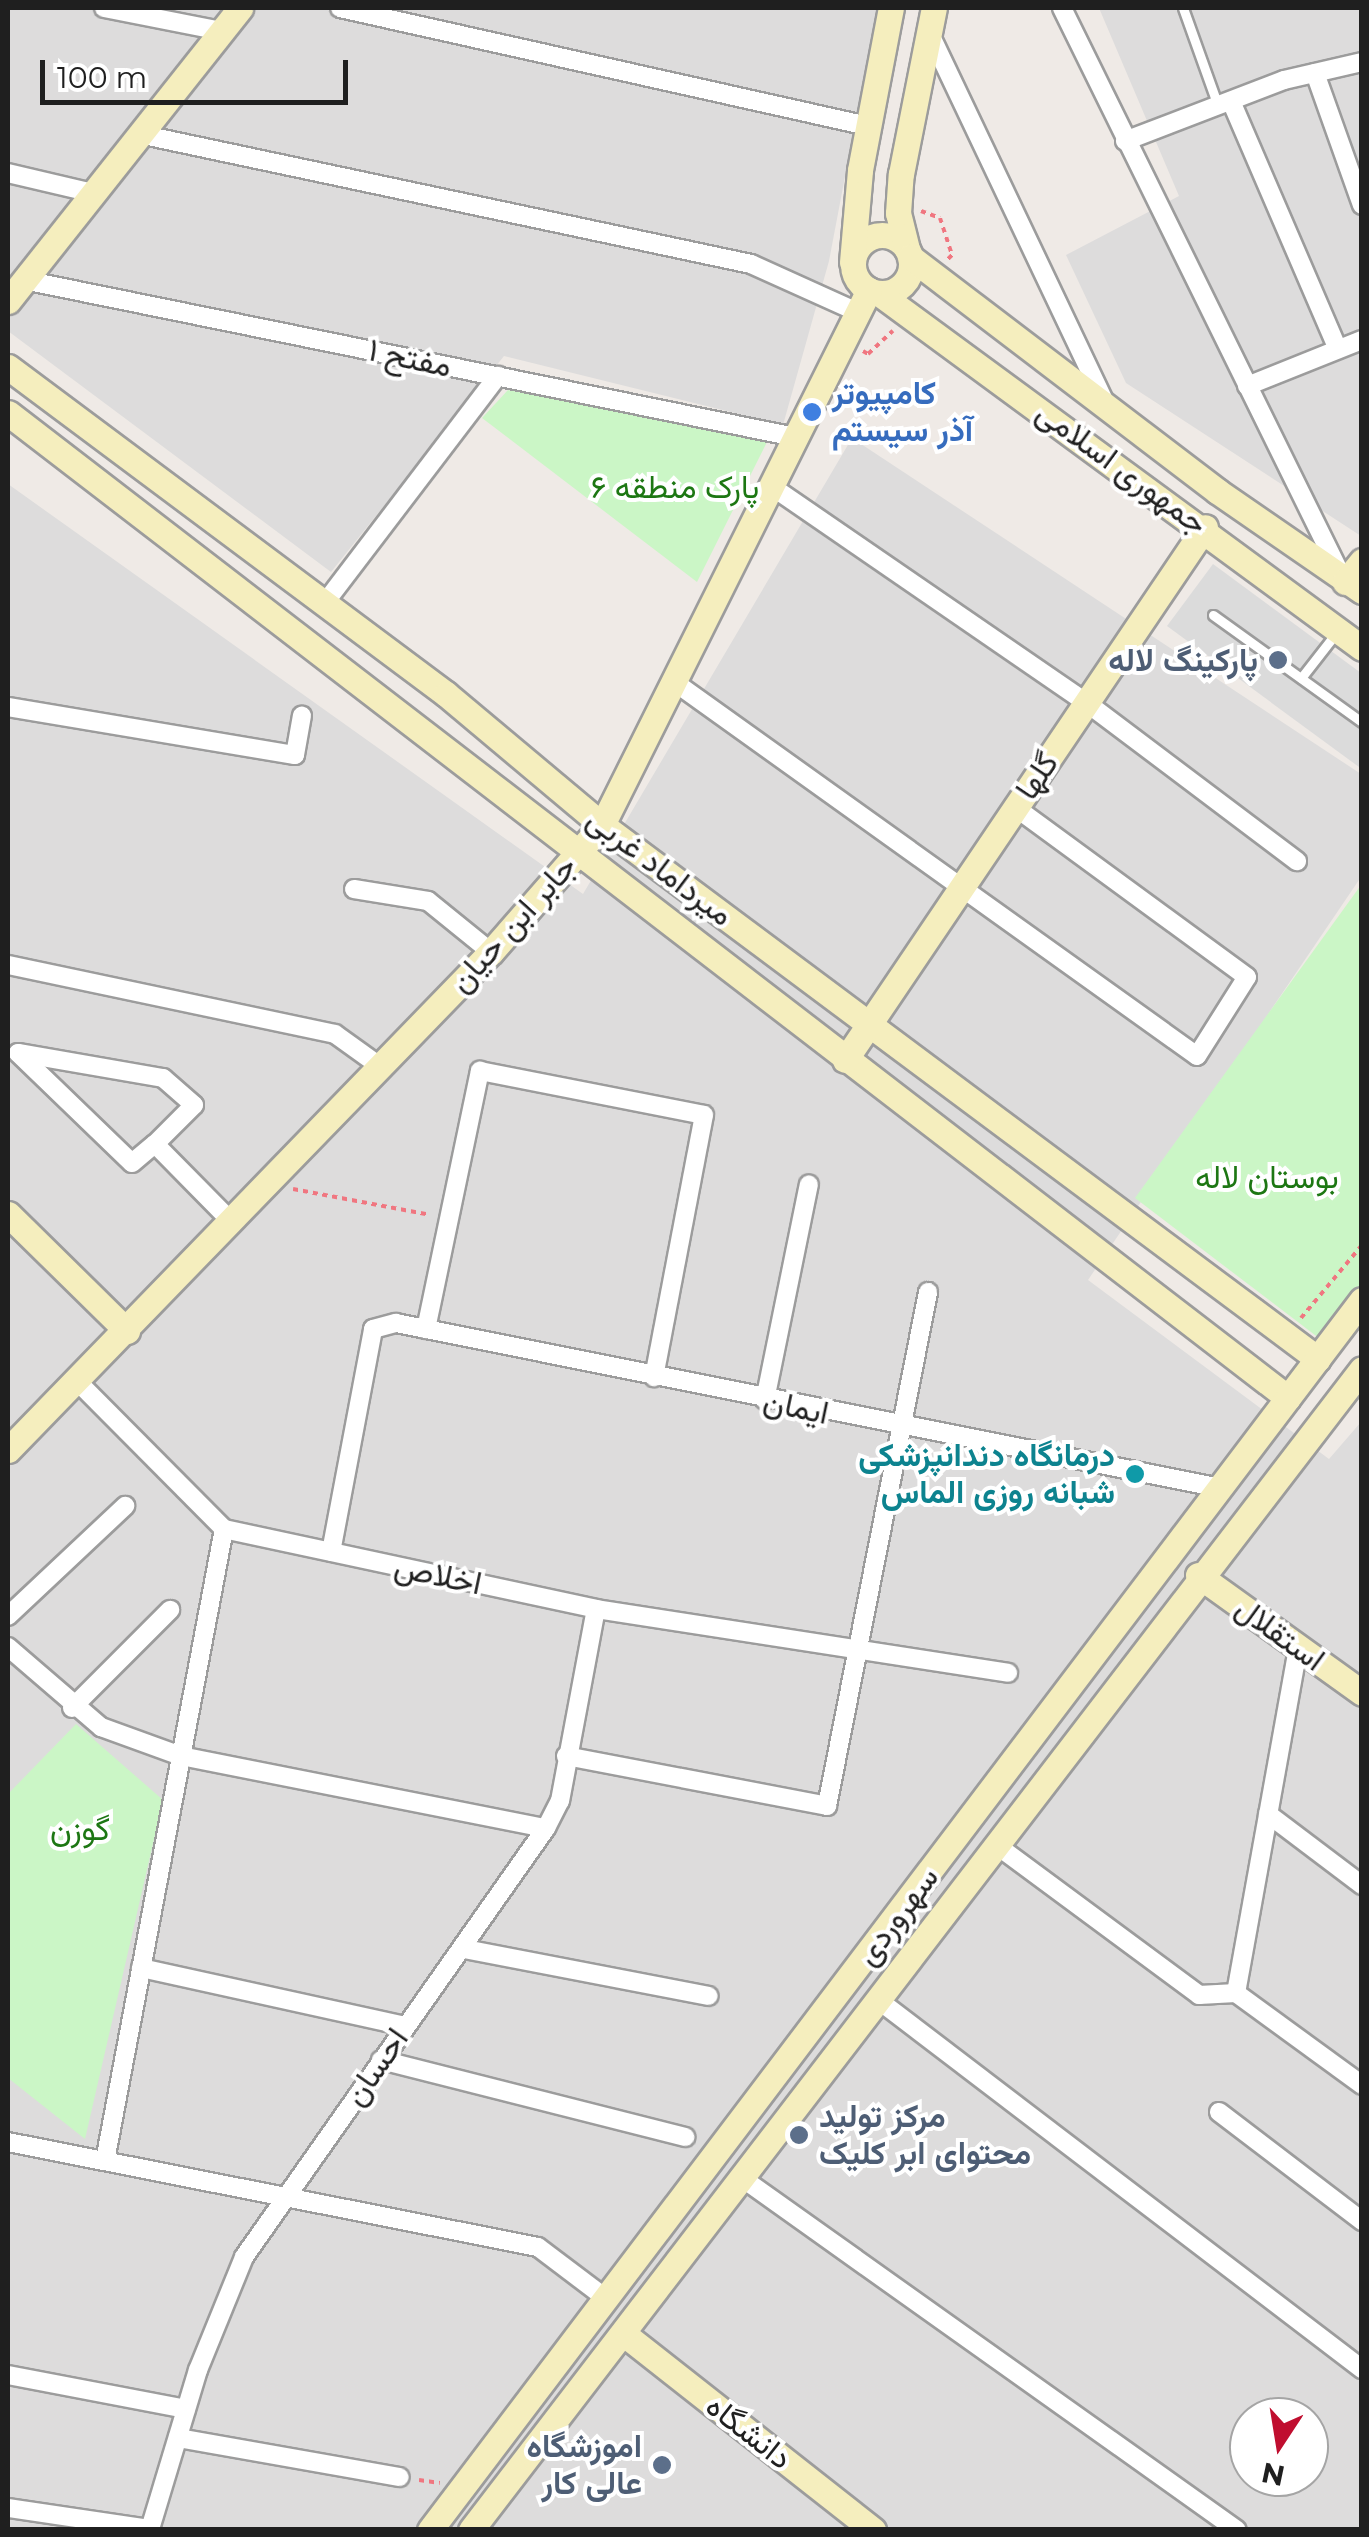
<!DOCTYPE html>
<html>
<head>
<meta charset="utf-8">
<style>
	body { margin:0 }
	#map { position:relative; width:1369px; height:2537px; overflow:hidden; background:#efeae6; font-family:Montserrat,Vazirmatn,sans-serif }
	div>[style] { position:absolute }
	.residential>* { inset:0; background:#dddcdc }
	.park>* { inset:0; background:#cbf6c6 }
	.parking>* { inset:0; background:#dbdbdb }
	.path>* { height:4px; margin-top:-2px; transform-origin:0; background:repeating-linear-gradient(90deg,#f07680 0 5px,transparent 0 10px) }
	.roads { filter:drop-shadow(2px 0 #9c9c9c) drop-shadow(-2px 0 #9c9c9c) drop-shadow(0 2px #9c9c9c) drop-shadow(0 -2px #9c9c9c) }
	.lane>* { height:9px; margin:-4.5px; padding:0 4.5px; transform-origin:4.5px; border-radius:4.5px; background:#fff }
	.street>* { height:18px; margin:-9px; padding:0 9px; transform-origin:9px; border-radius:9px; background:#fff }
	.secondary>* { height:25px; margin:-12.5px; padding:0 12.5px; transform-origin:12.5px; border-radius:12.5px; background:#f5eebe }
	.secondary>.ring { margin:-12.5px; padding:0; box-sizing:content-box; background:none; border:25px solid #f5eebe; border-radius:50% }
	.dots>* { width:28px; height:28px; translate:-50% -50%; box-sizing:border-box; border:5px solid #fff; border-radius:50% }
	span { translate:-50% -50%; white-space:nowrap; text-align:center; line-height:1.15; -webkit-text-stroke:8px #fff; paint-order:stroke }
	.street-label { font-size:32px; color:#1f1f1f }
	.shop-label { font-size:32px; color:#366cbe; font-weight:700 }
	.left { translate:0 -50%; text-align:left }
	.park-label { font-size:32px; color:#1d7713 }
	.service-label { font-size:32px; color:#4e5e75; font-weight:700 }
	.right { translate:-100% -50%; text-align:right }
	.culture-label { font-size:32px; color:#0d838f; font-weight:700 }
	.frame { position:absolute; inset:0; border:10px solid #1f1f1f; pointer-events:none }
	.north { position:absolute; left:1229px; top:2397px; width:100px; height:100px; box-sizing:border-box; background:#fff; border:2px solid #a5a5a5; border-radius:50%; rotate:192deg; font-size:28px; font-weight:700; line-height:40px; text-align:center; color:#1f1f1f }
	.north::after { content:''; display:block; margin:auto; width:35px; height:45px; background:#c00e2f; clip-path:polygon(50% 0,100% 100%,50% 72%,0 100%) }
	.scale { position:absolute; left:40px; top:60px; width:308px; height:45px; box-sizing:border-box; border:5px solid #1f1f1f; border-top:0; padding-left:12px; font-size:30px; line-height:35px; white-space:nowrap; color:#1f1f1f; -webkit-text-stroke:8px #fff; paint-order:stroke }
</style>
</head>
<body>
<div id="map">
	<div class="residential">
		<i style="clip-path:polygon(8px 8px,877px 8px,829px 261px,783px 425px,504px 356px,331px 572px,8px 331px)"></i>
		<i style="clip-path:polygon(1099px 8px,1361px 8px,1361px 536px,1126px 383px,1066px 255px,1179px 196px)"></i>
		<i style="clip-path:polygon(evenodd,852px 438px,1361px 774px,1361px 877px,1088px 1280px,1329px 1459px,1361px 1422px,1361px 2529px,8px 2529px,8px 484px,583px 894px,852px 438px,1249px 2417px,1309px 2417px,1309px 2477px,1249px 2477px,1249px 2417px)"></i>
	</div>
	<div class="park">
		<i style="clip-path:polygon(508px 390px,768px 440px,697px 582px,482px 418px)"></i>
		<i style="clip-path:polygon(1361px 885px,1361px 1297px,1328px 1345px,1135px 1198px)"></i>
		<i style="clip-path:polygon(76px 1724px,163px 1800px,85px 2139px,8px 2078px,8px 1794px)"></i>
	</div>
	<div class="parking">
		<i style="clip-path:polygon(1213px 564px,1361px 673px,1359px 767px,1167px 626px)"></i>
	</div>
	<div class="path">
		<i style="left:921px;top:211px;width:20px;rotate:20deg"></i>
		<i style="left:940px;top:218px;width:39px;rotate:72deg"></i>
		<i style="left:952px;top:255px;width:7px;rotate:135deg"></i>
		<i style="left:863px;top:351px;width:6px;rotate:31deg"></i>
		<i style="left:868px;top:354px;width:34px;rotate:-43deg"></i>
		<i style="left:293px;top:1189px;width:139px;rotate:10.7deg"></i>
		<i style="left:1301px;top:1318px;width:95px;rotate:-50.1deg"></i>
		<i style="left:419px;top:2480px;width:21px;rotate:8deg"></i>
	</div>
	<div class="roads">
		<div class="lane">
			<i style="left:1183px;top:8px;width:104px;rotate:70.3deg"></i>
			<i style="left:1213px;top:615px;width:183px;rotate:35.7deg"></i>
			<i style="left:1301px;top:678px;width:58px;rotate:-52deg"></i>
		</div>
		<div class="street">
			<i style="left:104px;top:8px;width:119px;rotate:11.1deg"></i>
			<i style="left:340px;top:8px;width:541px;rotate:12.6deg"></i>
			<i style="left:1062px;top:8px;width:630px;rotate:63.8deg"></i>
			<i style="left:929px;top:32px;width:408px;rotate:64.6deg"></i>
			<i style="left:1315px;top:73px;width:140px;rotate:70.4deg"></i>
			<i style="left:1231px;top:101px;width:270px;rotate:66.7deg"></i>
			<i style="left:139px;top:134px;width:626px;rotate:11.99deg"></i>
			<i style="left:751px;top:264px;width:114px;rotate:24.3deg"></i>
			<i style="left:1125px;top:141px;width:170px;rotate:-21deg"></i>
			<i style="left:1284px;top:80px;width:80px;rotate:-13deg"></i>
			<i style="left:8px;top:173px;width:87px;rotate:13.2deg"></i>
			<i style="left:24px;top:280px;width:787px;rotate:11.51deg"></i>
			<i style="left:1247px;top:386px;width:124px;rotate:-21.8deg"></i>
			<i style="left:771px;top:486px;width:383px;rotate:34.5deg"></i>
			<i style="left:1087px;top:703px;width:263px;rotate:37deg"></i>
			<i style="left:324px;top:604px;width:287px;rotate:-52.7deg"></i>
			<i style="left:673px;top:681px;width:644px;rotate:35.59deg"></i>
			<i style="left:1197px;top:1056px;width:93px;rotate:-57.7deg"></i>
			<i style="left:1247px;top:977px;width:286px;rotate:-143.8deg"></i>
			<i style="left:8px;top:707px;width:291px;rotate:9.5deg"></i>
			<i style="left:295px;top:755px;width:40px;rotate:-80deg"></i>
			<i style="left:354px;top:889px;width:75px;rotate:9.2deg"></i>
			<i style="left:428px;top:901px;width:81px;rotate:39deg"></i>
			<i style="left:8px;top:965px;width:334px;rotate:11.9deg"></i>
			<i style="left:335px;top:1034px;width:57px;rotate:35.7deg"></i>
			<i style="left:155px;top:1144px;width:55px;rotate:-45deg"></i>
			<i style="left:194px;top:1105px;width:41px;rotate:-138.9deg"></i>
			<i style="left:163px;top:1078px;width:147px;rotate:-170.2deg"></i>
			<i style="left:18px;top:1053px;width:158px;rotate:44deg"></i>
			<i style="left:132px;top:1163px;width:30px;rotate:-40deg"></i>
			<i style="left:155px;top:1144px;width:110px;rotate:45.4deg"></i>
			<i style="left:426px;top:1329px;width:264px;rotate:-78.2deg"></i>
			<i style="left:480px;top:1071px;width:228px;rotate:11.1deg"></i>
			<i style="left:704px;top:1115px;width:267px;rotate:100.8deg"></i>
			<i style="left:77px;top:1381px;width:209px;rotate:45.2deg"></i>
			<i style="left:224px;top:1529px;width:381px;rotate:12.1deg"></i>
			<i style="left:596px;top:1609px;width:417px;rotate:8.8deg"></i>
			<i style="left:765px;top:1400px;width:220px;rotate:-78.5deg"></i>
			<i style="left:331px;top:1552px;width:227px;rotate:-79.3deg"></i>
			<i style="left:373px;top:1329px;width:24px;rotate:-15deg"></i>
			<i style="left:396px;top:1323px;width:840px;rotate:11.32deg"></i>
			<i style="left:8px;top:1616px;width:161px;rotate:-43.2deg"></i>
			<i style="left:8px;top:1647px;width:123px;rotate:40.7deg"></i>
			<i style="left:101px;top:1727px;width:85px;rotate:19.9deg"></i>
			<i style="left:181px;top:1756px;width:372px;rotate:11.2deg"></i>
			<i style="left:72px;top:1708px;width:139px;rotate:-45deg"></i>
			<i style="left:566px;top:1756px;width:266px;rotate:10.8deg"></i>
			<i style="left:827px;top:1806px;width:524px;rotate:-78.88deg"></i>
			<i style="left:1268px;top:1814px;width:118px;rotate:37.1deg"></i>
			<i style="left:995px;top:1844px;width:254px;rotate:36.5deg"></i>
			<i style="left:1199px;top:1995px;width:37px;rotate:-3deg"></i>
			<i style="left:1236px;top:1993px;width:156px;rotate:36.1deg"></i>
			<i style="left:465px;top:1949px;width:248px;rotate:10.9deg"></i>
			<i style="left:141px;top:1968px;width:270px;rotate:12.4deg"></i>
			<i style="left:1236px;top:1993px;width:352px;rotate:-79.8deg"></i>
			<i style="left:877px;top:1999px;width:610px;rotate:37.34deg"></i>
			<i style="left:381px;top:2060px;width:314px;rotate:14.2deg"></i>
			<i style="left:1219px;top:2112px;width:180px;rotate:37.3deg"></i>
			<i style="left:8px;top:2142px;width:540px;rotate:11.21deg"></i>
			<i style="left:538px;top:2247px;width:88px;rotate:37.1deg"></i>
			<i style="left:105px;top:2161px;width:643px;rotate:-79.34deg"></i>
			<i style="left:742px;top:2178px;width:607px;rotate:35.42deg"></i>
			<i style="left:8px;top:2375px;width:181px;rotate:10.8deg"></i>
			<i style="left:178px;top:2438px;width:225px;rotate:10deg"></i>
			<i style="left:8px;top:2508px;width:144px;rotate:8.4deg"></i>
			<i style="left:150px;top:2529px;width:166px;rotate:-73.2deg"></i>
			<i style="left:198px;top:2370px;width:122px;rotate:-67.8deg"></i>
			<i style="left:244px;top:2257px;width:525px;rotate:-54.86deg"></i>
			<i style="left:546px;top:1828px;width:30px;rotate:-63deg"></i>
			<i style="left:560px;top:1801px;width:195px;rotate:-79.4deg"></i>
		</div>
		<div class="secondary">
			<i class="ring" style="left:853px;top:235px;width:33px;height:33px"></i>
			<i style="left:907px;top:249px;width:37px;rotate:-104deg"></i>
			<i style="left:898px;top:213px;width:39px;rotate:-86deg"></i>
			<i style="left:901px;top:174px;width:169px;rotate:-78.8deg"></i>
			<i style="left:910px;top:257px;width:386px;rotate:37.3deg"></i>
			<i style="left:1217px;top:491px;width:176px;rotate:34.6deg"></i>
			<i style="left:852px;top:262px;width:92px;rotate:-85deg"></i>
			<i style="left:860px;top:170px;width:165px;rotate:-79.2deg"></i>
			<i style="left:880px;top:294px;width:598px;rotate:36.3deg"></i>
			<i style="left:8px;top:301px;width:374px;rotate:-51.6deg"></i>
			<i style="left:8px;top:367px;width:547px;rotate:36.74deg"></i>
			<i style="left:446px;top:694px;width:204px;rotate:40deg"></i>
			<i style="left:602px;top:825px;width:893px;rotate:36.72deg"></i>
			<i style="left:8px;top:413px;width:1615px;rotate:37.58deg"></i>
			<i style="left:1345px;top:582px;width:27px;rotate:-51deg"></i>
			<i style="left:845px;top:1060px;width:643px;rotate:-55.96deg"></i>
			<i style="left:8px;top:1214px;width:167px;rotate:44.5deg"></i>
			<i style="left:8px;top:1450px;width:694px;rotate:-45.88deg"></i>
			<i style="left:491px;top:952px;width:169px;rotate:-48.8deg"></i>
			<i style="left:602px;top:825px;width:598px;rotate:-63.48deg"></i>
			<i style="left:1198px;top:1575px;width:202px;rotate:35.7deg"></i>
			<i style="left:624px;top:2334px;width:317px;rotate:38.2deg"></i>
			<i style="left:430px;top:2530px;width:1543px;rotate:-52.85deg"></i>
			<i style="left:471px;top:2530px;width:1463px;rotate:-52.5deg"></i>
		</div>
	</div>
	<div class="dots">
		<i style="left:812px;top:412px;background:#3f7fe0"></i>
		<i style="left:1278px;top:660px;background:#5c6f8a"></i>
		<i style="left:1135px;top:1474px;background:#0f9aa8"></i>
		<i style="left:799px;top:2135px;background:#5c6f8a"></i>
		<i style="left:662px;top:2465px;background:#5c6f8a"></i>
	</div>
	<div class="street-label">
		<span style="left:410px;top:358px;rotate:12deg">مفتح ۱</span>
		<span style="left:1122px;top:468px;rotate:36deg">جمهوری اسلامی</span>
		<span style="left:1037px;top:776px;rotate:-56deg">گلها</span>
		<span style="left:660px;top:867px;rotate:37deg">میرداماد غربی</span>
		<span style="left:513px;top:924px;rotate:-48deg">جابر ابن حیان</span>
		<span style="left:796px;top:1407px;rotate:12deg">ایمان</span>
		<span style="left:438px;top:1575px;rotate:12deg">اخلاص</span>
		<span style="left:1280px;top:1634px;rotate:36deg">استقلال</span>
		<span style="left:897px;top:1916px;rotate:-53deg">سهروردی</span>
		<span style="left:376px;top:2067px;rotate:-55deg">احسان</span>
		<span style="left:749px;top:2432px;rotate:38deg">دانشگاه</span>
	</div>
	<div class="shop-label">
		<span class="left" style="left:832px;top:412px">کامپیوتر<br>آذر سیستم</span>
	</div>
	<div class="park-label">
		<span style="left:675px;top:487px">پارک منطقه ۶</span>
		<span style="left:1267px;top:1177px">بوستان لاله</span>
		<span style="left:80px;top:1829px">گوزن</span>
	</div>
	<div class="service-label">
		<span class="right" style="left:1258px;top:660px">پارکینگ لاله</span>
		<span class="left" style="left:819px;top:2135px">مرکز تولید<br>محتوای ابر کلیک</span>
		<span class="right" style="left:642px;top:2465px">اموزشگاه<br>عالی کار</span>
	</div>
	<div class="culture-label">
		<span class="right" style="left:1115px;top:1474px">درمانگاه دندان‍‍پزشکی<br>شبانه روزی الماس</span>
	</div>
	<div class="frame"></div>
	<div class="north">N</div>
	<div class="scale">100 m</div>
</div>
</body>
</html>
